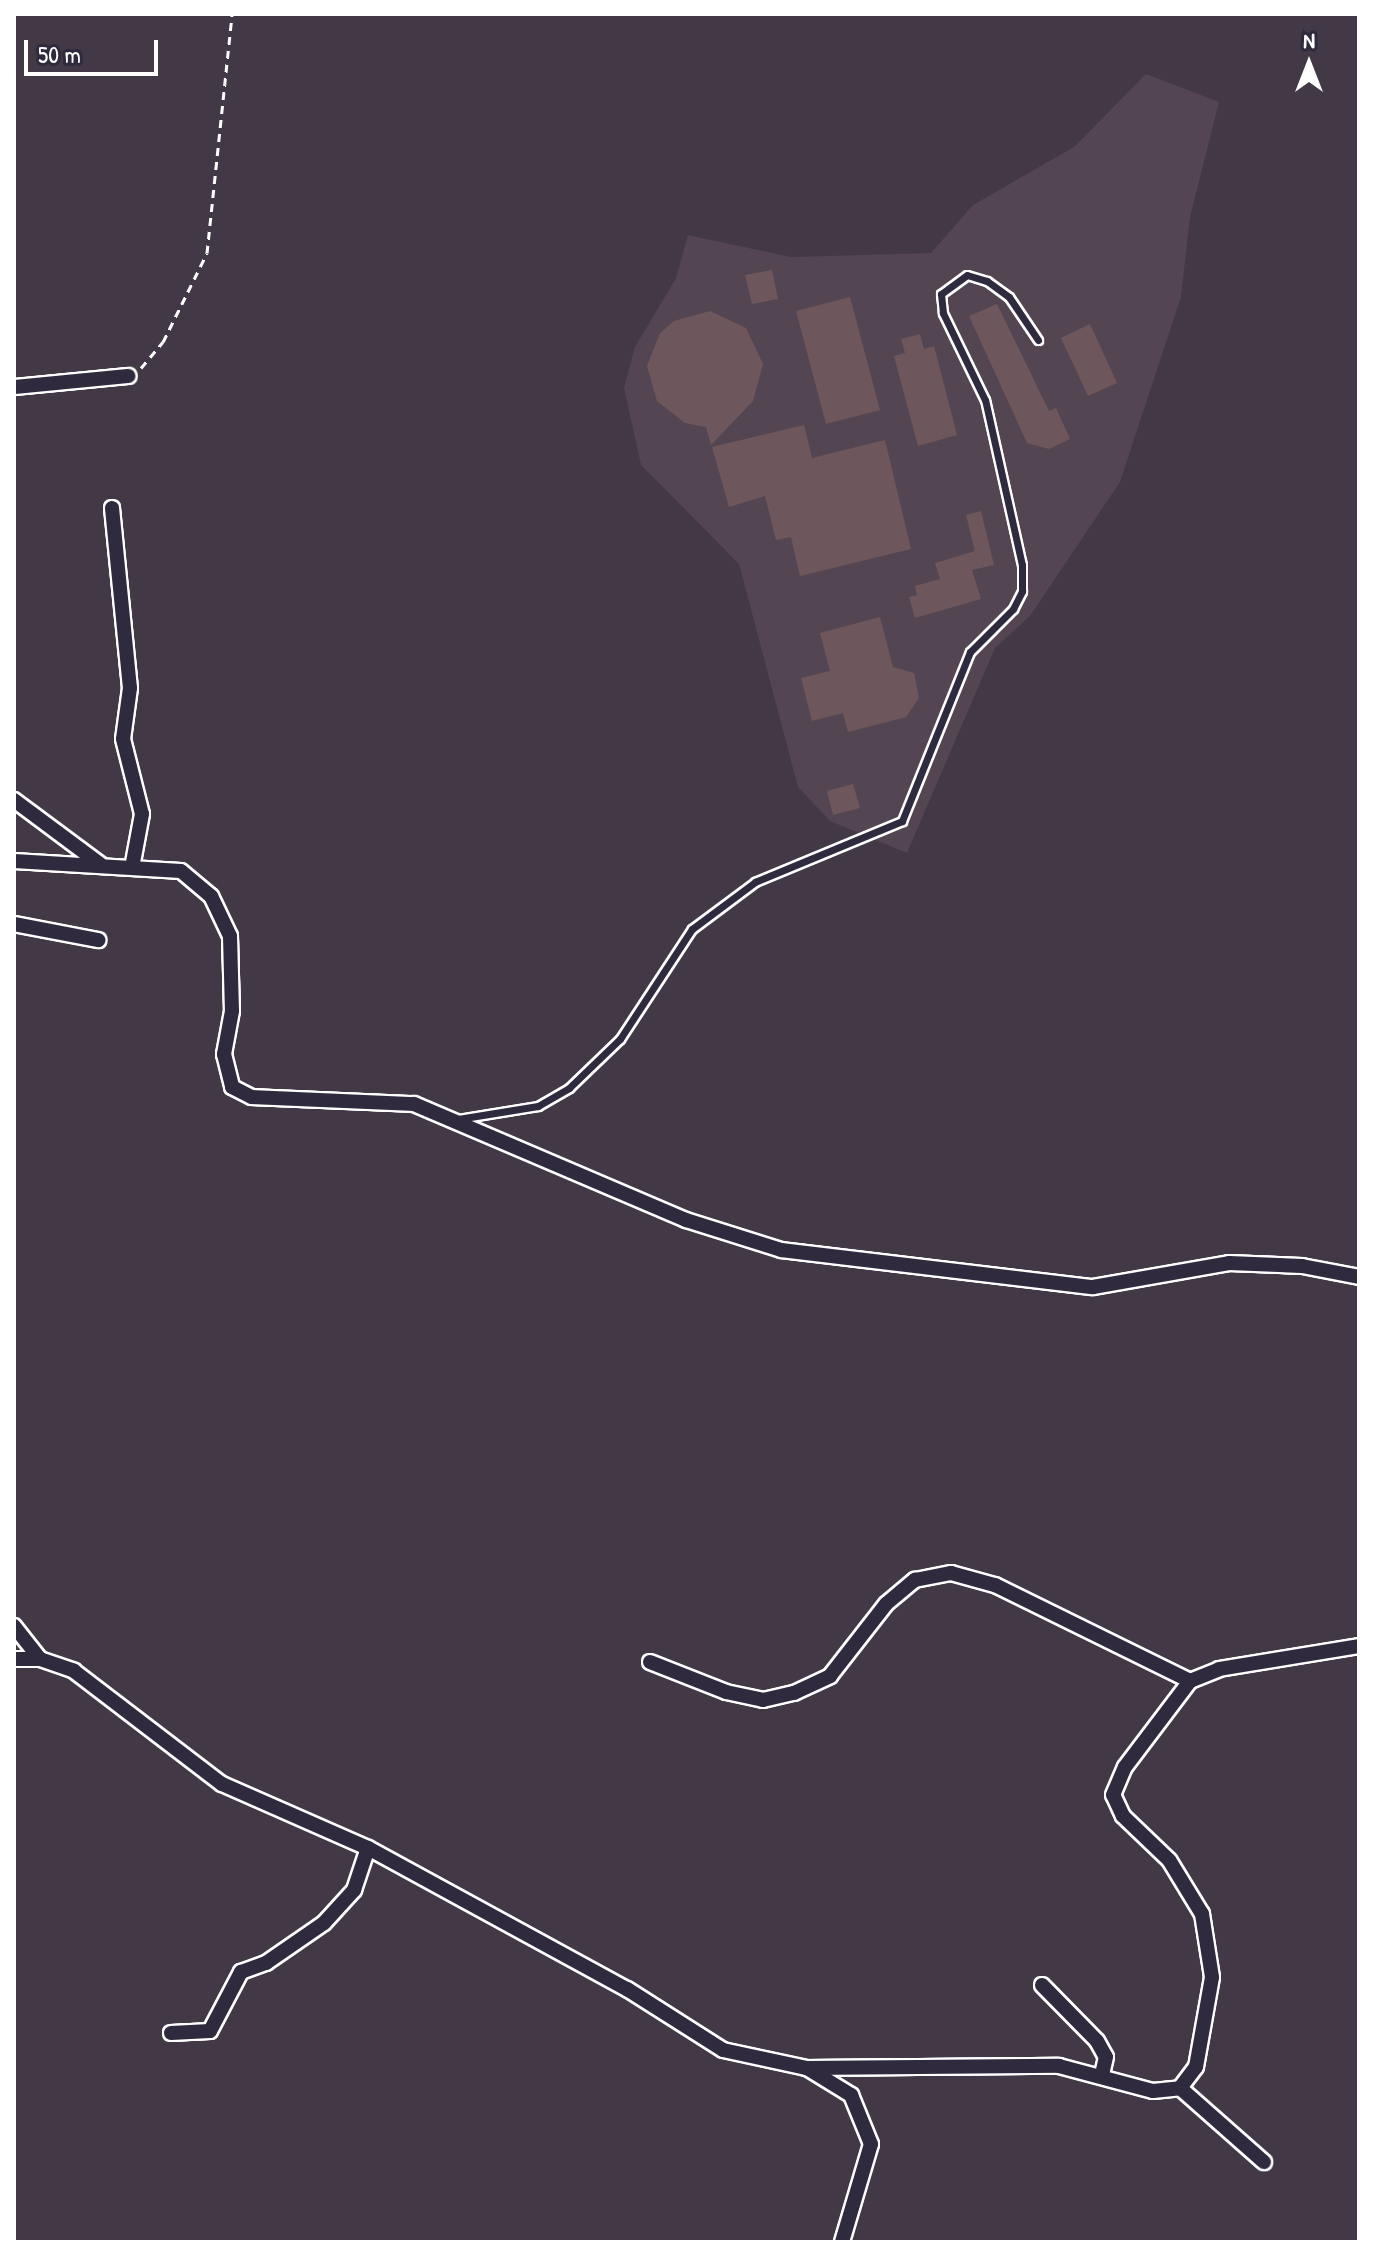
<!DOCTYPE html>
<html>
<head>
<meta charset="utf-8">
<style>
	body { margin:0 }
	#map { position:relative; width:1373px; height:2256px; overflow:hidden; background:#423846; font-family:"Patrick Hand",sans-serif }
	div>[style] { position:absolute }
	.built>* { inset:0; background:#534551 }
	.building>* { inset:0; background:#6d575c }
	.path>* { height:3px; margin-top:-1.5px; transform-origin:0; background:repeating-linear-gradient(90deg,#fff 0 8px,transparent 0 14px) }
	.roads { filter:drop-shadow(2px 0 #fff) drop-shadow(-2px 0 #fff) drop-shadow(0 2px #fff) drop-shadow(0 -2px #fff) }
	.service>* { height:7px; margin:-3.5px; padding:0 3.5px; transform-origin:3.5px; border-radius:3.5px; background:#2f2a3d }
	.minor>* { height:14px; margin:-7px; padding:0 7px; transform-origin:7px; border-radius:7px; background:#2f2a3d }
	span { translate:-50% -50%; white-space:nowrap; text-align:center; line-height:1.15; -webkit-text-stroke:8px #2f2a3d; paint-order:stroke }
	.frame { position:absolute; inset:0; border:16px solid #fff; pointer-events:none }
	.north { position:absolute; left:1269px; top:24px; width:80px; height:80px; -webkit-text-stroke:6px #2f2a3d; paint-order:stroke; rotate:0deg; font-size:22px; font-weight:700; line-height:32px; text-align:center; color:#fff }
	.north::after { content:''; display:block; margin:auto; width:28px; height:36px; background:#fff; clip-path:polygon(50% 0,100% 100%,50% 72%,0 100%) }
	.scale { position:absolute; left:24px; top:40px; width:134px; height:36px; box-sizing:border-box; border:4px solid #fff; border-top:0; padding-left:10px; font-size:24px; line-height:28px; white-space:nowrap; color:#fff; -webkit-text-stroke:6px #2f2a3d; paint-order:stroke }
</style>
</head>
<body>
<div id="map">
	<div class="built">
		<i style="clip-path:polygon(1146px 74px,1219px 102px,1190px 217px,1181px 297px,1120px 482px,1030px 616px,995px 648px,907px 853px,830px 821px,798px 787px,739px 564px,641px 465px,624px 388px,635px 347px,676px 278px,688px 235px,791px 257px,931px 253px,973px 205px,1074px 147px)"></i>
	</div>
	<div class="building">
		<i style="clip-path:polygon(772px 270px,778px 299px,752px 304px,745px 275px)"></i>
		<i style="clip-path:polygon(850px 297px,880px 410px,826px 424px,796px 311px)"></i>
		<i style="clip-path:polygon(997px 304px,1049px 411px,1056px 408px,1070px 439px,1049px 449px,1027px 443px,969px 316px)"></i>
		<i style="clip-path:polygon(710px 311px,746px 328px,763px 364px,753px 401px,711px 445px,706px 427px,685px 423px,657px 401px,647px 366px,660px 333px,674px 321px)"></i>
		<i style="clip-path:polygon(1090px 324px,1117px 383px,1088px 396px,1061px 338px)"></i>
		<i style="clip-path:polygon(920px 334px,924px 349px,934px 346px,957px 435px,918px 446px,894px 356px,905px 353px,901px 339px)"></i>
		<i style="clip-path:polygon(804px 425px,812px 458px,885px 440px,911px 549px,800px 576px,791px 537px,776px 540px,765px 496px,729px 507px,712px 447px)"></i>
		<i style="clip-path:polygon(981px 511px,994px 565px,972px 570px,981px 599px,915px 618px,909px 597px,917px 595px,915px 586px,940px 579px,935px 563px,975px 551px,966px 515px)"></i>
		<i style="clip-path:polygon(880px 617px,893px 667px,914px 673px,919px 698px,906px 717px,848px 732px,843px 713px,812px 721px,801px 678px,830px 671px,820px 633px)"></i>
		<i style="clip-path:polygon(853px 784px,860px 808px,833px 815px,827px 791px)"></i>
	</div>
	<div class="path">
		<i style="left:141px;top:368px;width:34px;rotate:-50deg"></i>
		<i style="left:163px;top:342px;width:99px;rotate:-63.7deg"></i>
		<i style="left:207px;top:253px;width:240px;rotate:-84deg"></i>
	</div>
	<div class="roads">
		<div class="service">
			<i style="left:458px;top:1119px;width:81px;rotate:-9.2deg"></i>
			<i style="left:538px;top:1106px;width:36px;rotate:-30deg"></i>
			<i style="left:569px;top:1088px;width:71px;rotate:-43.9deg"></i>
			<i style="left:620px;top:1039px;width:131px;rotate:-56.8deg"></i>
			<i style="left:692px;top:929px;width:79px;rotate:-36.7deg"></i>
			<i style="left:755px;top:882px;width:159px;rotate:-22.5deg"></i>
			<i style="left:902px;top:821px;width:182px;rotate:-68.1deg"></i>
			<i style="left:970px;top:652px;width:61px;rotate:-45deg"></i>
			<i style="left:1013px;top:609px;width:20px;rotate:-63deg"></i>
			<i style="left:1022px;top:591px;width:26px;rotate:-90deg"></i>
			<i style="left:1022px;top:565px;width:169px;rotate:-102.6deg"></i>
			<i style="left:985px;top:400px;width:97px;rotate:-115.8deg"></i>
			<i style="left:943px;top:313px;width:19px;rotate:-96deg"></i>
			<i style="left:941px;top:294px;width:32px;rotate:-36deg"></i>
			<i style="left:967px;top:275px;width:21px;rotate:17deg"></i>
			<i style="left:987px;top:281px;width:27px;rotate:36deg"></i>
			<i style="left:1009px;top:297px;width:52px;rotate:56deg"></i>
		</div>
		<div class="minor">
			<i style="left:14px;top:387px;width:115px;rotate:-5.5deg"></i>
			<i style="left:112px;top:508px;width:181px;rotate:84.3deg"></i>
			<i style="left:130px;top:688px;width:51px;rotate:97.8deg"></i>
			<i style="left:123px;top:739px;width:77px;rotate:75.8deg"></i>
			<i style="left:142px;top:814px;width:55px;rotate:100.5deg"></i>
			<i style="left:14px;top:800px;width:107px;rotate:36.7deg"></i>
			<i style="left:14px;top:861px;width:167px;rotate:3.4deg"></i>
			<i style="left:181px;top:871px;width:39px;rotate:40deg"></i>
			<i style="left:211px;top:896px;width:44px;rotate:64.6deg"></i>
			<i style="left:230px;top:936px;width:75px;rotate:88.5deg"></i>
			<i style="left:232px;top:1011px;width:44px;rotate:100.5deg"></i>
			<i style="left:224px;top:1054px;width:34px;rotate:76deg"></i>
			<i style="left:232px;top:1087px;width:22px;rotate:27deg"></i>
			<i style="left:252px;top:1097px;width:162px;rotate:2.5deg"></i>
			<i style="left:414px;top:1104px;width:296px;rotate:23.1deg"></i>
			<i style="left:686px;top:1220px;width:100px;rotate:17.5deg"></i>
			<i style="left:781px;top:1250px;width:314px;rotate:6.8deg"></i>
			<i style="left:1093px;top:1287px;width:138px;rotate:-10deg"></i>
			<i style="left:1229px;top:1263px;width:73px;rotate:2.4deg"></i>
			<i style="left:1302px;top:1266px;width:58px;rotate:10.9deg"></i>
			<i style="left:14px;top:924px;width:86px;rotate:10.8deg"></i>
			<i style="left:14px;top:1626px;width:42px;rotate:51.8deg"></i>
			<i style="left:14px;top:1659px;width:26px"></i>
			<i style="left:40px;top:1659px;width:36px;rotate:19deg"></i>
			<i style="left:74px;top:1671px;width:186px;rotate:37.4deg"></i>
			<i style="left:222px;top:1784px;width:159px;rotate:23.7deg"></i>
			<i style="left:368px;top:1848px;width:295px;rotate:28.6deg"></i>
			<i style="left:627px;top:1989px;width:114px;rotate:32.4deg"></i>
			<i style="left:723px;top:2050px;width:85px;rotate:12.2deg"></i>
			<i style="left:806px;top:2068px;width:253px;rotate:-0.5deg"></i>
			<i style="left:1059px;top:2066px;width:97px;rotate:14.9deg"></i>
			<i style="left:1153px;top:2091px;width:27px;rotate:-6deg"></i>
			<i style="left:1180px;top:2088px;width:26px;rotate:-53deg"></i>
			<i style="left:1196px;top:2067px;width:91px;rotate:-79.9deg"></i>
			<i style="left:1212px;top:1977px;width:64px;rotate:-99deg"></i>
			<i style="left:1202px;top:1914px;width:63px;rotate:-121.4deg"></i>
			<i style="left:1169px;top:1860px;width:64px;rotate:-136.3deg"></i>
			<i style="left:1123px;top:1816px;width:23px;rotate:-115deg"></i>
			<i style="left:1113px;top:1795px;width:30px;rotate:-67deg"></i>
			<i style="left:1125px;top:1767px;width:108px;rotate:-52.9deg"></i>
			<i style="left:1190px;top:1681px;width:31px;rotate:-22deg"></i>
			<i style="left:1219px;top:1669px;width:142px;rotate:-9.3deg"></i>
			<i style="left:650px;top:1662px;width:82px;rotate:21.5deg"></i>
			<i style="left:726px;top:1692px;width:38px;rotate:12deg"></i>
			<i style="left:763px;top:1700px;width:32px;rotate:-13deg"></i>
			<i style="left:794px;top:1693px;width:40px;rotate:-25deg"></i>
			<i style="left:830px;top:1676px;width:91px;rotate:-52.1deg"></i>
			<i style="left:886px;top:1604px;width:38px;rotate:-40deg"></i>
			<i style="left:915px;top:1580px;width:37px;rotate:-11deg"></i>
			<i style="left:951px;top:1573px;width:46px;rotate:15.3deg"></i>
			<i style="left:995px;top:1585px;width:217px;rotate:26.2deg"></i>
			<i style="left:1042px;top:1985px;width:78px;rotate:45.5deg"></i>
			<i style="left:1097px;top:2041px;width:18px;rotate:61deg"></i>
			<i style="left:1106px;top:2057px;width:17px;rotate:103deg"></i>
			<i style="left:171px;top:2033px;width:39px;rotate:-3deg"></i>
			<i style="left:210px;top:2031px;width:67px;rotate:-62.3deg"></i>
			<i style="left:241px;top:1972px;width:27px;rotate:-20deg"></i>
			<i style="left:266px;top:1963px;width:70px;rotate:-34.6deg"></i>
			<i style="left:324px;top:1923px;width:45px;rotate:-47.7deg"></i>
			<i style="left:354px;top:1890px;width:44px;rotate:-71.6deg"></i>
			<i style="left:807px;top:2068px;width:52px;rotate:31.5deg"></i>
			<i style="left:851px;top:2095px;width:53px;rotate:67.8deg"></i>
			<i style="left:871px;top:2144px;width:102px;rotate:106.5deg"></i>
			<i style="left:1180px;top:2088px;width:112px;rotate:41.4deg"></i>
		</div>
	</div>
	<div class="frame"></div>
	<div class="north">N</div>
	<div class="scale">50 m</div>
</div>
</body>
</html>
